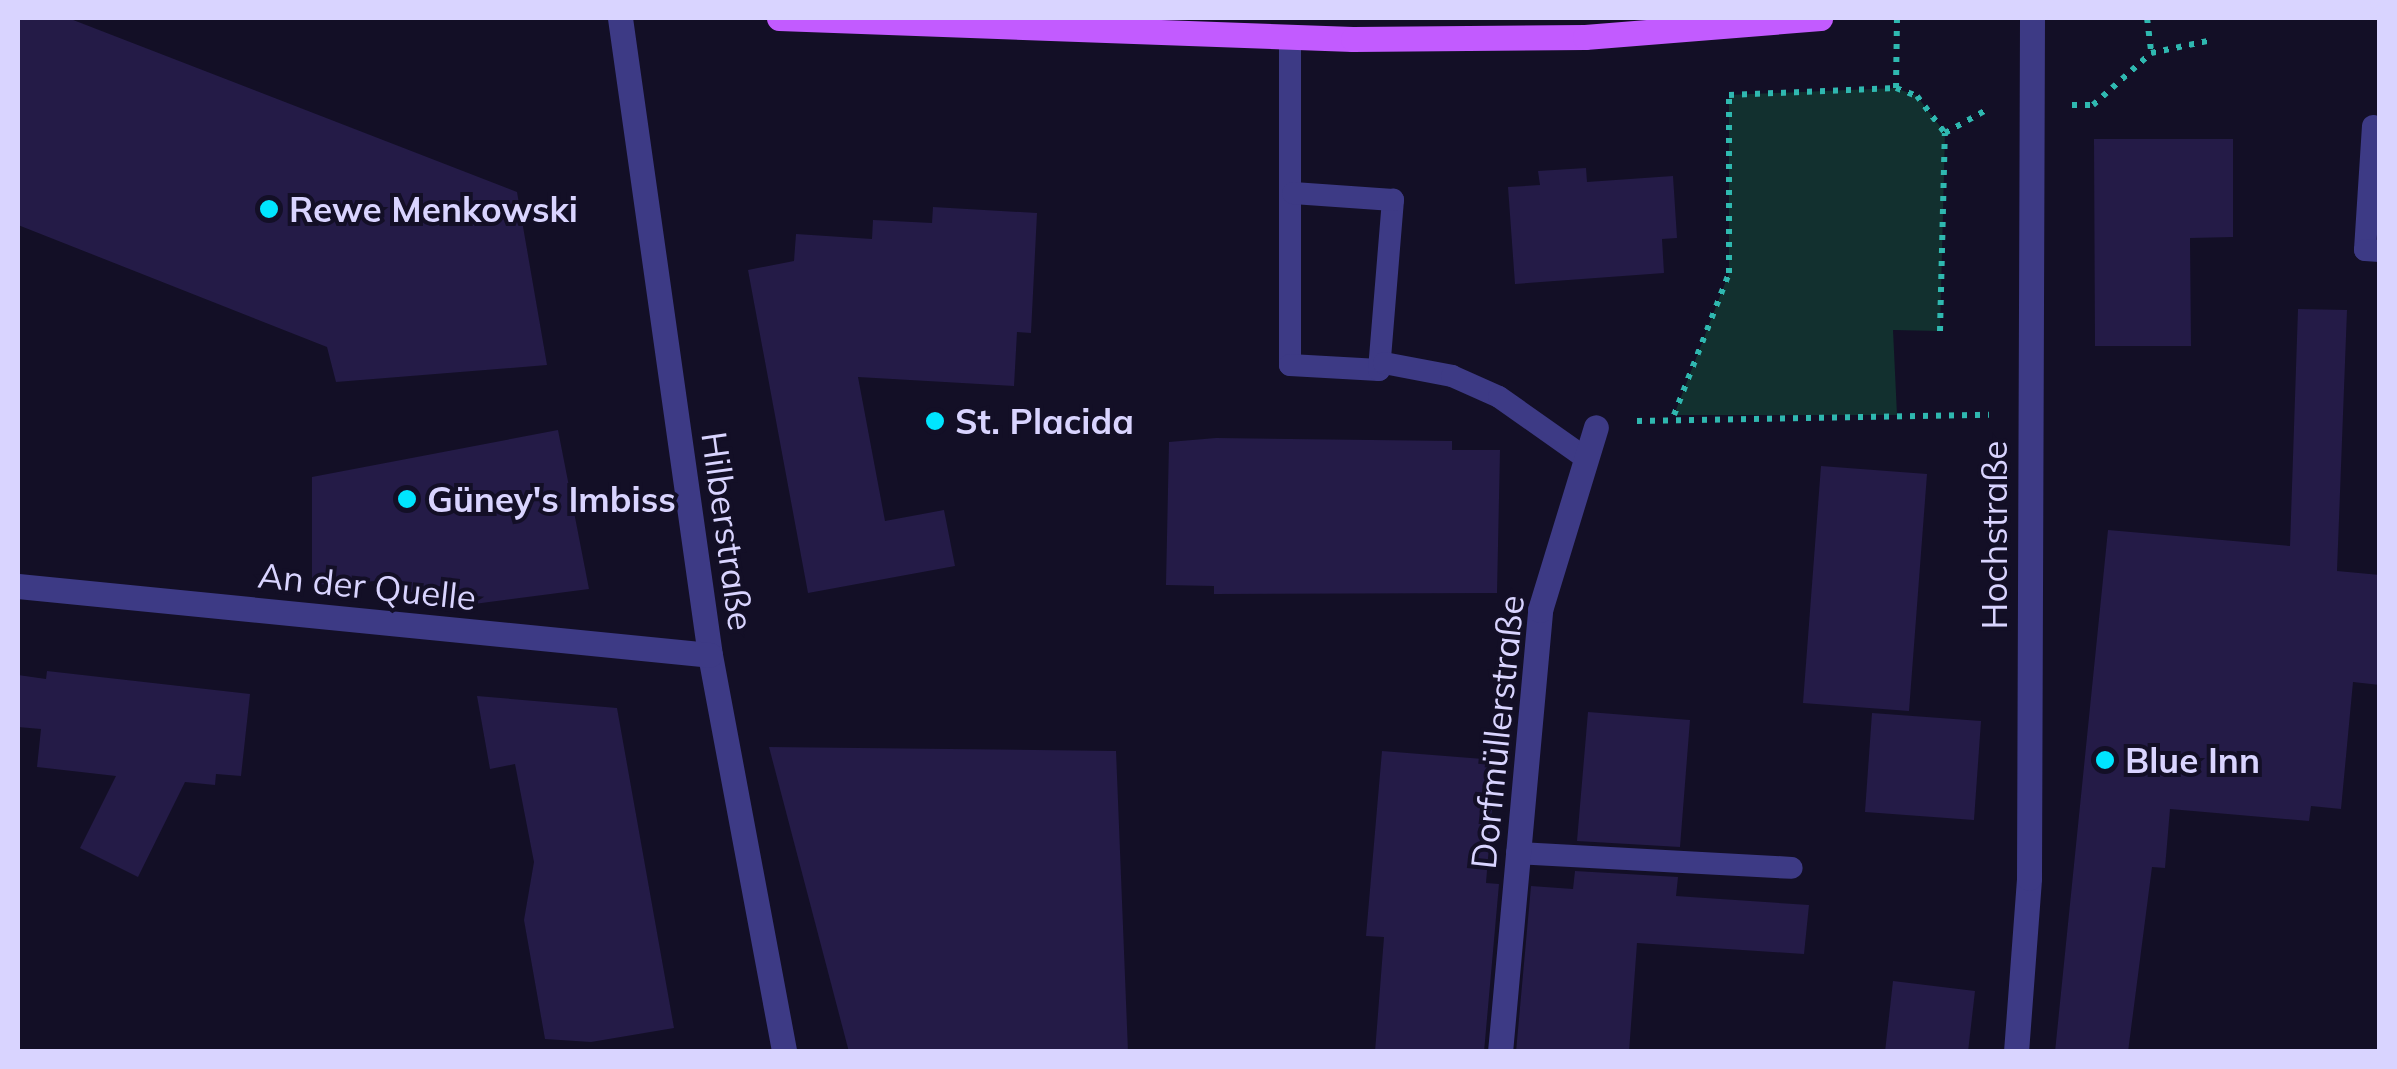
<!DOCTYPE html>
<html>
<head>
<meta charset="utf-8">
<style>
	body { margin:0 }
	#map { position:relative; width:2397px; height:1069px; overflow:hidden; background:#130f26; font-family:Mulish,sans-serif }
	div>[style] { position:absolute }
	.green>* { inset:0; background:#12302f }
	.building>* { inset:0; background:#241b47 }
	.path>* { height:6px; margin-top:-3px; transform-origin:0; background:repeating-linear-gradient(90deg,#2fb8b0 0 5px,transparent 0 13px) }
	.service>* { height:22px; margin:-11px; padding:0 11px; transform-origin:11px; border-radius:11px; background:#3d3a85 }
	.minor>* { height:25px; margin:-12.5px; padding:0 12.5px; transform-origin:12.5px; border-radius:12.5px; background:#3d3a85 }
	.primary>* { height:25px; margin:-12.5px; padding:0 12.5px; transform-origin:12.5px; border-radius:12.5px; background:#c25bff }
	.dots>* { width:28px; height:28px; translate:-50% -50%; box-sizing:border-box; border:5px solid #130f26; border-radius:50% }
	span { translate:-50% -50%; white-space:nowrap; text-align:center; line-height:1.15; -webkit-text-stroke:8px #130f26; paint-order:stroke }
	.poi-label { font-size:35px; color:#d9d4ff; font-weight:700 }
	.left { translate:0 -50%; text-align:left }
	.street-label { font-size:35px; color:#d9d4ff }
	.frame { position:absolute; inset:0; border:20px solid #d9d4ff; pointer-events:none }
</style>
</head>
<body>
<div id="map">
	<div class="green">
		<i style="clip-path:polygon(1896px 88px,1917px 96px,1945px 133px,1940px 331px,1893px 330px,1897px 415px,1674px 415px,1729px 273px,1729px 95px)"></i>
	</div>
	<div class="building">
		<i style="clip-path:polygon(18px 18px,68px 18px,517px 192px,547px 365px,336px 382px,327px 347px,18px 225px)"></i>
		<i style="clip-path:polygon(2094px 139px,2233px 139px,2233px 237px,2190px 238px,2191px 346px,2095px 346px)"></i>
		<i style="clip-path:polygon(1586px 168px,1587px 182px,1673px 176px,1677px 238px,1662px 239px,1664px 273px,1515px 284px,1508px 187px,1540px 185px,1538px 171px)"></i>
		<i style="clip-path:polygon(933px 207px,1037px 213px,1031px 333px,1017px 332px,1014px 386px,858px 377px,885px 521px,944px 510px,955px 566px,808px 593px,748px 270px,794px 261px,796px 234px,872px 239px,873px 220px,932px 223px)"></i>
		<i style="clip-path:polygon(2298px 309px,2347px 310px,2337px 571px,2380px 575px,2380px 685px,2353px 682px,2341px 809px,2311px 806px,2309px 821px,2170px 809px,2165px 868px,2152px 867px,2128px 1052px,2055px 1052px,2108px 530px,2290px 546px)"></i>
		<i style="clip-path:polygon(558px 430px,589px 589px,451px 607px,446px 585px,396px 595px,393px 580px,312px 585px,312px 477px)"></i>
		<i style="clip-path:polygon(1216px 438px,1452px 441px,1452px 450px,1500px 450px,1497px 593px,1214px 594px,1214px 586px,1166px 585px,1169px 442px)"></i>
		<i style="clip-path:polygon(1821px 466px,1927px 474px,1909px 711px,1803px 703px)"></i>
		<i style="clip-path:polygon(47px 671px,250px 694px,241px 776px,216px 774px,215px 785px,185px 782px,138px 877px,80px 848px,116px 776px,37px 767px,41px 729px,18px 727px,18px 675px,46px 679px)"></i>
		<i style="clip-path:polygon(477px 696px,617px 708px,674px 1028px,591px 1042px,545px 1039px,524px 920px,534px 862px,515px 764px,490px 769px)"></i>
		<i style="clip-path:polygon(1588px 712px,1690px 720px,1680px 847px,1577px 841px)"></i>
		<i style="clip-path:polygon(1872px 713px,1981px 721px,1974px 820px,1865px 812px)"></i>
		<i style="clip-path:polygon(769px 747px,1116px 751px,1128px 1052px,849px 1052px)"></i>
		<i style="clip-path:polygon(1382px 751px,1496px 760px,1486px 883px,1499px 884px,1484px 1052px,1375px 1052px,1384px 937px,1366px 936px)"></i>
		<i style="clip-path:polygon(1575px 871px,1678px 877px,1676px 896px,1809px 905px,1804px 954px,1637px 943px,1629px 1052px,1516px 1052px,1531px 886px,1573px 889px)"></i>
		<i style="clip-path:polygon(1893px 981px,1975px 991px,1968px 1052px,1885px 1052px)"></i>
	</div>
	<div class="path">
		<i style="left:2147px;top:18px;width:35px;rotate:83deg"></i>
		<i style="left:2151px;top:53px;width:62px;rotate:-12deg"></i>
		<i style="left:1896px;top:88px;width:22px;rotate:21deg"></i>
		<i style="left:1917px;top:96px;width:46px;rotate:52.9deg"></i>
		<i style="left:2072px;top:105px;width:21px"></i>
		<i style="left:2093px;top:105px;width:78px;rotate:-41.9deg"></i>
		<i style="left:1940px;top:331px;width:198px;rotate:-88.6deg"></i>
		<i style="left:1945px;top:133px;width:51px;rotate:-29.1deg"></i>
		<i style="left:1674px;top:415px;width:152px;rotate:-68.8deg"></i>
		<i style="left:1729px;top:273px;width:178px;rotate:-90deg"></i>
		<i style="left:1729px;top:95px;width:167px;rotate:-2.4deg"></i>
		<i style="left:1896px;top:88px;width:70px;rotate:-89.2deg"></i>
		<i style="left:1637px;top:421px;width:352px;rotate:-1deg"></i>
	</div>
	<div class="service">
		<i style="left:1290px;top:38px;width:327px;rotate:90deg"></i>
		<i style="left:1290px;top:365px;width:89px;rotate:3.2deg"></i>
		<i style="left:1379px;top:370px;width:171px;rotate:-85.3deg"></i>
		<i style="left:1393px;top:200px;width:100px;rotate:-176deg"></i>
		<i style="left:2373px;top:126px;width:124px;rotate:93.7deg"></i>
		<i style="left:2365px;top:250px;width:15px;rotate:4deg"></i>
		<i style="left:1384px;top:363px;width:69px;rotate:10.8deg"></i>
		<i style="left:1452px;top:376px;width:51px;rotate:24.1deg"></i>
		<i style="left:1499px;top:397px;width:108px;rotate:35.2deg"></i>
		<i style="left:1517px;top:853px;width:275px;rotate:3.1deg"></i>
	</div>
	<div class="minor">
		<i style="left:620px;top:18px;width:643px;rotate:81.96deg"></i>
		<i style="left:710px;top:655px;width:404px;rotate:79.4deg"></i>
		<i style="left:18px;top:586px;width:695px;rotate:5.69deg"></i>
		<i style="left:1500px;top:1052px;width:444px;rotate:-84.8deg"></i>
		<i style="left:1540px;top:610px;width:191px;rotate:-73deg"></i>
		<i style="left:2016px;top:1052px;width:174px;rotate:-85.7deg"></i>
		<i style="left:2029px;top:878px;width:860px;rotate:-89.8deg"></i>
	</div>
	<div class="primary">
		<i style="left:779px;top:18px;width:574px;rotate:2.1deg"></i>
		<i style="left:1353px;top:39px;width:232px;rotate:-0.5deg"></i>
		<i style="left:1585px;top:37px;width:236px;rotate:-4.6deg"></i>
	</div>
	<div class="dots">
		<i style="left:269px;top:209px;background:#00e5ff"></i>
		<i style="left:935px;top:421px;background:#00e5ff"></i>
		<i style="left:407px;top:499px;background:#00e5ff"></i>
		<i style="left:2105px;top:760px;background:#00e5ff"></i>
	</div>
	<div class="poi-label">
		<span class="left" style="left:289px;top:209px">Rewe Menkowski</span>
		<span class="left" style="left:955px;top:421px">St. Placida</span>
		<span class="left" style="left:427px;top:499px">Güney's Imbiss</span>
		<span class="left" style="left:2125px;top:760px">Blue Inn</span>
	</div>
	<div class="street-label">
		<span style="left:728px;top:531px;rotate:82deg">Hilberstraße</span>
		<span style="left:1994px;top:535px;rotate:-90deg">Hochstraße</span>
		<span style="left:367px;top:586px;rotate:6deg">An der Quelle</span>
		<span style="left:1497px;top:732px;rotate:-84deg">Dorfmüllerstraße</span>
	</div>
	<div class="frame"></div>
</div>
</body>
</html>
